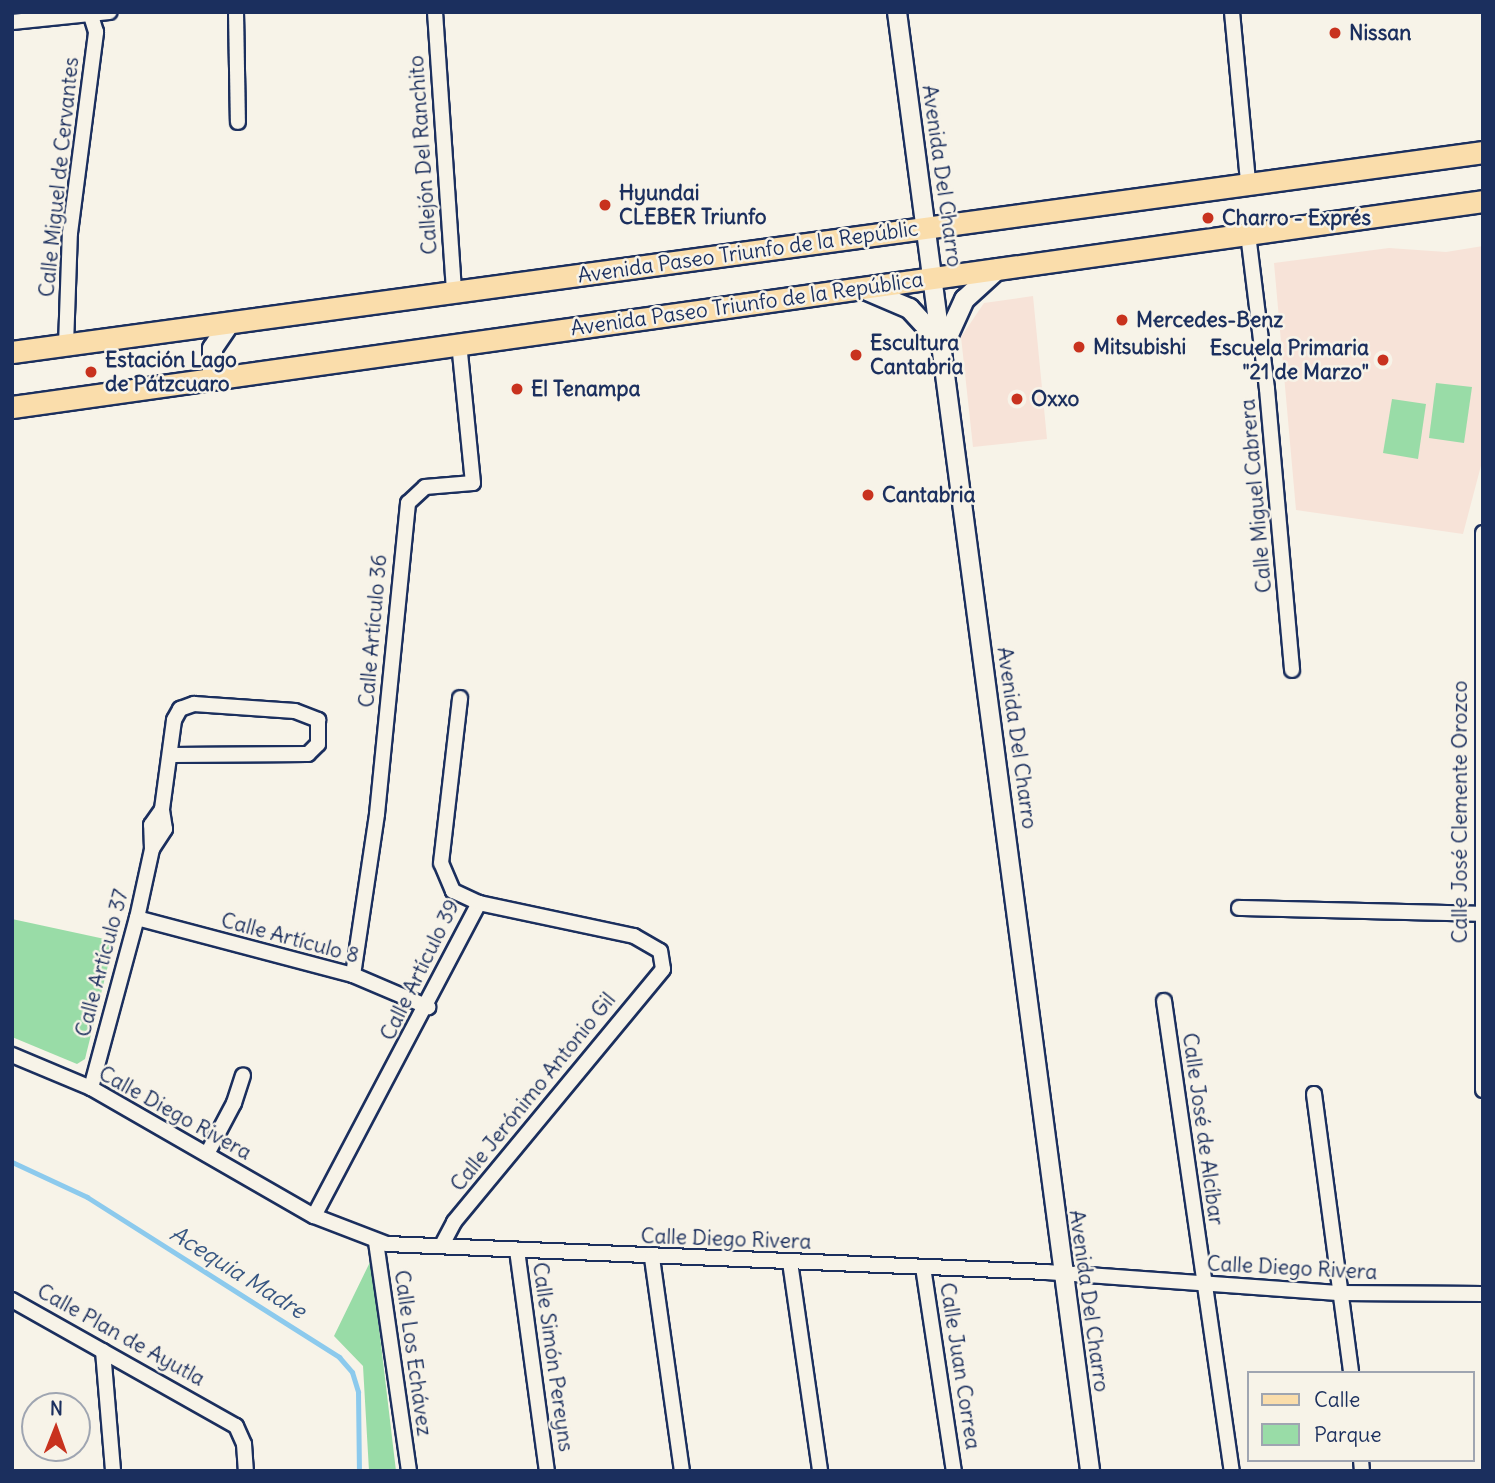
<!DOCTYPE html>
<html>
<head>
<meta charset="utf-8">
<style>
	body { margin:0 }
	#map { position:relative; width:1495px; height:1483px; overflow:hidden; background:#f7f3e8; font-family:Delius,sans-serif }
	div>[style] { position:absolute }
	.built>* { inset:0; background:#f7e3d8 }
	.green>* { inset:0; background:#99dca7 }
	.stream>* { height:5px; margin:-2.5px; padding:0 2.5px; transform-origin:2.5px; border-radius:2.5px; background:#8ccaed }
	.roads { filter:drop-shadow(2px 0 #1b2f5e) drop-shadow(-2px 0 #1b2f5e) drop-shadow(0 2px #1b2f5e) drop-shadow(0 -2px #1b2f5e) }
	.minor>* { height:14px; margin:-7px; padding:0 7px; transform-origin:7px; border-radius:7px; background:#f7f3e8 }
	.tertiary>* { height:18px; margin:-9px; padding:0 9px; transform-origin:9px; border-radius:9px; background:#f7f3e8 }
	.secondary>* { height:19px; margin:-9.5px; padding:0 9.5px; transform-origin:9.5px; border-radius:9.5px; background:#f7f3e8 }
	.primary>* { height:21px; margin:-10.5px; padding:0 10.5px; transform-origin:10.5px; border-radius:10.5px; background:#faddab }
	.dots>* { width:19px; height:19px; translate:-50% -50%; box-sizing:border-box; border:4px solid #f7f3e8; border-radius:50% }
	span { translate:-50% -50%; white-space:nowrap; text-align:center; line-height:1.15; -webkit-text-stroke:5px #f7f3e8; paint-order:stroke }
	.poi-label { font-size:21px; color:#1b2f5e; font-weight:700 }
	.left { translate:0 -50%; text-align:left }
	.right { translate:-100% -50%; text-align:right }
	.street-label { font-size:21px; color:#1b2f5e }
	.water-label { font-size:23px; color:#375682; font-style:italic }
	.frame { position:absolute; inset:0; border:14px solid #1b2f5e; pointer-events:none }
	.legend { position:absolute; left:1247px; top:1371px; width:228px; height:91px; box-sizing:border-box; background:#f7f3e8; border:2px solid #9fa5b1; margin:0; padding:9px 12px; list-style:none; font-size:21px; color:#1b2f5e }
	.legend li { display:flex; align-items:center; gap:14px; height:35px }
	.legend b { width:35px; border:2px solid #9fa5b1 }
	.north { position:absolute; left:21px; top:1392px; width:70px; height:70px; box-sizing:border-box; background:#f7f3e8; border:2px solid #9fa5b1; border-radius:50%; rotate:1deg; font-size:19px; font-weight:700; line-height:28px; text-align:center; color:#1b2f5e }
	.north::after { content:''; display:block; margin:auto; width:24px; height:32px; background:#c8321e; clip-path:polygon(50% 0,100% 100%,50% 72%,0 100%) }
</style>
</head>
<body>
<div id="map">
	<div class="built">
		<i style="clip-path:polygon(1483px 246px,1483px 458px,1463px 534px,1296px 510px,1274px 263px,1389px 248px,1446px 252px)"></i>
		<i style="clip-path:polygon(1033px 296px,1047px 439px,973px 447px,961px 337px,984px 303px)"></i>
	</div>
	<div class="green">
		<i style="clip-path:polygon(1436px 383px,1472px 387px,1464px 443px,1429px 438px)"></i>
		<i style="clip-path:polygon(1392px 399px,1426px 404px,1418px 459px,1383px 453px)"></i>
		<i style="clip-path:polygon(12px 919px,114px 941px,85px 1059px,77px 1064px,12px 1037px)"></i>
		<i style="clip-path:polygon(371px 1260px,396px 1471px,369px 1471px,363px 1366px,334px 1336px)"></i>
	</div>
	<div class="stream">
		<i style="left:12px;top:1162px;width:83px;rotate:25deg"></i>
		<i style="left:87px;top:1197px;width:299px;rotate:32.4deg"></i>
		<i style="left:339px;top:1357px;width:20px;rotate:49deg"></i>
		<i style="left:352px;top:1372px;width:21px;rotate:73deg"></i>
		<i style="left:358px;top:1392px;width:79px;rotate:89.3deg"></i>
	</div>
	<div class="roads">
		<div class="minor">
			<i style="left:236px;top:12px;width:110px;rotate:89deg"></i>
			<i style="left:435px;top:12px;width:283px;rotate:86.1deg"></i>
			<i style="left:1232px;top:12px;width:171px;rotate:84.6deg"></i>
			<i style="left:12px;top:22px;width:98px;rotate:-5.9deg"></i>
			<i style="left:1248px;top:234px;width:156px;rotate:83deg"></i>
			<i style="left:1267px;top:389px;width:282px;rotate:84.9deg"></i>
			<i style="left:66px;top:345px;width:112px;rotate:-88deg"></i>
			<i style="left:70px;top:233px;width:203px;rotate:-82.6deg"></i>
			<i style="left:96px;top:32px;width:21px;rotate:-107deg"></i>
			<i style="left:1483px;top:533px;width:557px;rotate:90deg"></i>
			<i style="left:152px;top:849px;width:24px;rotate:-57deg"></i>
			<i style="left:165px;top:829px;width:20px;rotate:-99deg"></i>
			<i style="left:162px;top:809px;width:90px;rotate:-82.3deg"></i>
			<i style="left:174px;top:720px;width:13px;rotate:-61deg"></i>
			<i style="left:180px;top:709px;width:15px;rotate:-20deg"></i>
			<i style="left:194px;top:704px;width:101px;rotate:4deg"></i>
			<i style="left:295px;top:711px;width:25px;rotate:21deg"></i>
			<i style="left:318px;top:720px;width:24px;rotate:90deg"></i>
			<i style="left:318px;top:744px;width:14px;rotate:135deg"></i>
			<i style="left:308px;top:754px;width:136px;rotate:179.6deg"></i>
			<i style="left:1239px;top:908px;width:242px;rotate:1.4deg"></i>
			<i style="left:137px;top:918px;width:223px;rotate:14.8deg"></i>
			<i style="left:353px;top:975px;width:82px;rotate:23.1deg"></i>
			<i style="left:353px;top:975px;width:163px;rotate:-81.5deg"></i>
			<i style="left:377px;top:814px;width:313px;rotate:-84.3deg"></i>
			<i style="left:408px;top:503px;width:23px;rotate:-43deg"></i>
			<i style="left:425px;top:487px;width:48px;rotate:-4.8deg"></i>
			<i style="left:473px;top:483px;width:141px;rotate:-95.7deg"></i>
			<i style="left:1164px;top:1001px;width:475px;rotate:81.8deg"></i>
			<i style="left:12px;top:1055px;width:86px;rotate:22.7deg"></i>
			<i style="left:91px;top:1088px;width:257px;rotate:29.9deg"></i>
			<i style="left:314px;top:1216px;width:78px;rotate:21deg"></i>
			<i style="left:387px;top:1244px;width:660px;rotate:2.43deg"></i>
			<i style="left:1046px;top:1272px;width:296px;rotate:4.1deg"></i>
			<i style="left:1341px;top:1293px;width:142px;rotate:0.4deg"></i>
			<i style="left:91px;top:1088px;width:176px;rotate:-74.9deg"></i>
			<i style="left:137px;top:918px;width:71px;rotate:-77.7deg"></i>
			<i style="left:152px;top:849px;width:24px;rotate:-92deg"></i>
			<i style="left:151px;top:825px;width:19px;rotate:-55deg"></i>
			<i style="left:1314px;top:1094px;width:281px;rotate:82.4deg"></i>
			<i style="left:207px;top:1154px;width:58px;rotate:-62.1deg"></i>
			<i style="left:234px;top:1103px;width:29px;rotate:-72deg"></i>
			<i style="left:314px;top:1216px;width:354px;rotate:-62.2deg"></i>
			<i style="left:376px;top:1242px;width:231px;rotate:81.8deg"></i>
			<i style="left:442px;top:1245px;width:26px;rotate:-62deg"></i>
			<i style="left:454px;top:1222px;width:328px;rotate:-50.4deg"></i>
			<i style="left:663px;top:969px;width:18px;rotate:-99deg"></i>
			<i style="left:660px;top:951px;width:30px;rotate:-150deg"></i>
			<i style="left:634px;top:936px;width:158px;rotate:-168deg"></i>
			<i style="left:479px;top:903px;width:29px;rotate:-155deg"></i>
			<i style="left:453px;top:891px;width:30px;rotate:-113deg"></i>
			<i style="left:441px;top:863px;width:166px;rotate:-83.4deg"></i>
			<i style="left:517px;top:1250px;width:223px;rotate:82.3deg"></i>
			<i style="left:652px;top:1258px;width:215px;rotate:82deg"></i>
			<i style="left:790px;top:1262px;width:211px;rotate:81.8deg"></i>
			<i style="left:923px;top:1267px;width:206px;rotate:81.4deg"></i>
			<i style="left:12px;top:1300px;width:257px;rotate:29.4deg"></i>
			<i style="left:236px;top:1426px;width:20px;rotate:66deg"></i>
			<i style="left:244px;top:1444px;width:27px;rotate:86deg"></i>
			<i style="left:103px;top:1351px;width:120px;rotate:85.2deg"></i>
			<i style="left:1361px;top:1460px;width:11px;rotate:85deg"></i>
		</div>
		<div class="tertiary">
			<i style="left:897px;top:12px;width:1472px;rotate:82.46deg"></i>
		</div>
		<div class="secondary">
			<i style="left:862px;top:288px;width:51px;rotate:23.1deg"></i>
			<i style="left:909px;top:308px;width:50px;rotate:47.4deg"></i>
			<i style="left:943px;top:345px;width:51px;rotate:-65.5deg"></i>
			<i style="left:964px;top:299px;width:46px;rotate:-42.4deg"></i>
			<i style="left:212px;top:378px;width:30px;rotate:-90deg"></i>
			<i style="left:212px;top:348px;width:30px;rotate:-56deg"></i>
		</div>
		<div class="primary">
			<i style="left:12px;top:352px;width:1485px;rotate:-7.74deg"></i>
			<i style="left:12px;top:407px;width:1485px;rotate:-7.97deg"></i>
		</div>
	</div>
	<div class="dots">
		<i style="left:1335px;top:33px;background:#c8321e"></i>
		<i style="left:605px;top:205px;background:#c8321e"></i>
		<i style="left:1208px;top:218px;background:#c8321e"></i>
		<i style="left:1122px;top:320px;background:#c8321e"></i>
		<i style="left:1079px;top:347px;background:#c8321e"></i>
		<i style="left:856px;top:355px;background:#c8321e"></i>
		<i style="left:1383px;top:360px;background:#c8321e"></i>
		<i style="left:91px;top:372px;background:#c8321e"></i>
		<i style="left:517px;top:389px;background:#c8321e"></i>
		<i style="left:1017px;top:399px;background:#c8321e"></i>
		<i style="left:868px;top:495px;background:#c8321e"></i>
	</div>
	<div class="poi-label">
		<span class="left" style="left:1349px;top:33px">Nissan</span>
		<span class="left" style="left:619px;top:205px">Hyundai<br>CLEBER Triunfo</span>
		<span class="left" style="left:1222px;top:218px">Charro - Exprés</span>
		<span class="left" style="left:1136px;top:320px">Mercedes-Benz</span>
		<span class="left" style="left:870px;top:355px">Escultura<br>Cantabria</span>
		<span class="left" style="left:1093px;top:347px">Mitsubishi</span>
		<span class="right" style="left:1369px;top:360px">Escuela Primaria<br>"21 de Marzo"</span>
		<span class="left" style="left:105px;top:372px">Estación Lago<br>de Pátzcuaro</span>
		<span class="left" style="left:531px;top:389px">El Tenampa</span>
		<span class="left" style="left:1031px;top:399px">Oxxo</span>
		<span class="left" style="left:882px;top:495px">Cantabria</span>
	</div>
	<div class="street-label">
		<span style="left:423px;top:155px;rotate:-94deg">Callejón Del Ranchito</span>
		<span style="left:942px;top:176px;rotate:82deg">Avenida Del Charro</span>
		<span style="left:59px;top:177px;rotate:-84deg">Calle Miguel de Cervantes</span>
		<span style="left:748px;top:252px;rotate:-8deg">Avenida Paseo Triunfo de la Repúblic</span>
		<span style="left:747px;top:304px;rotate:-8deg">Avenida Paseo Triunfo de la República</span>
		<span style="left:1256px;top:496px;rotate:-95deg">Calle Miguel Cabrera</span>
		<span style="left:373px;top:631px;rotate:-85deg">Calle Artículo 36</span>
		<span style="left:1017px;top:738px;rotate:82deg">Avenida Del Charro</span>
		<span style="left:1460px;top:812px;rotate:-90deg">Calle José Clemente Orozco</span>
		<span style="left:290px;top:938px;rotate:15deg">Calle Artículo 8</span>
		<span style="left:102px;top:963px;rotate:-75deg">Calle Artículo 37</span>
		<span style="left:420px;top:970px;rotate:-64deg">Calle Artículo 39</span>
		<span style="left:533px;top:1092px;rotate:-51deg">Calle Jerónimo Antonio Gil</span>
		<span style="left:175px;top:1113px;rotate:29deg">Calle Diego Rivera</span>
		<span style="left:1203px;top:1129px;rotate:82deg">Calle José de Alcíbar</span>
		<span style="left:726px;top:1239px;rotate:2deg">Calle Diego Rivera</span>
		<span style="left:1292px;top:1268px;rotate:3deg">Calle Diego Rivera</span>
		<span style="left:1089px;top:1301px;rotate:82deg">Avenida Del Charro</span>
		<span style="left:121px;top:1335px;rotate:29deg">Calle Plan de Ayutla</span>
		<span style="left:413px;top:1353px;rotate:82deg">Calle Los Echávez</span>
		<span style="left:553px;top:1357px;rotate:82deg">Calle Simón Pereyns</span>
		<span style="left:960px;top:1366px;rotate:81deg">Calle Juan Correa</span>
	</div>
	<div class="water-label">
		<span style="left:238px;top:1272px;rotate:32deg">Acequia Madre</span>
	</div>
	<div class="frame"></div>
	<ul class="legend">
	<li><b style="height:9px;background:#faddab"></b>Calle</li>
	<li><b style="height:19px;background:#99dca7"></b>Parque</li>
	</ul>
	<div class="north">N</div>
</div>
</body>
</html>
